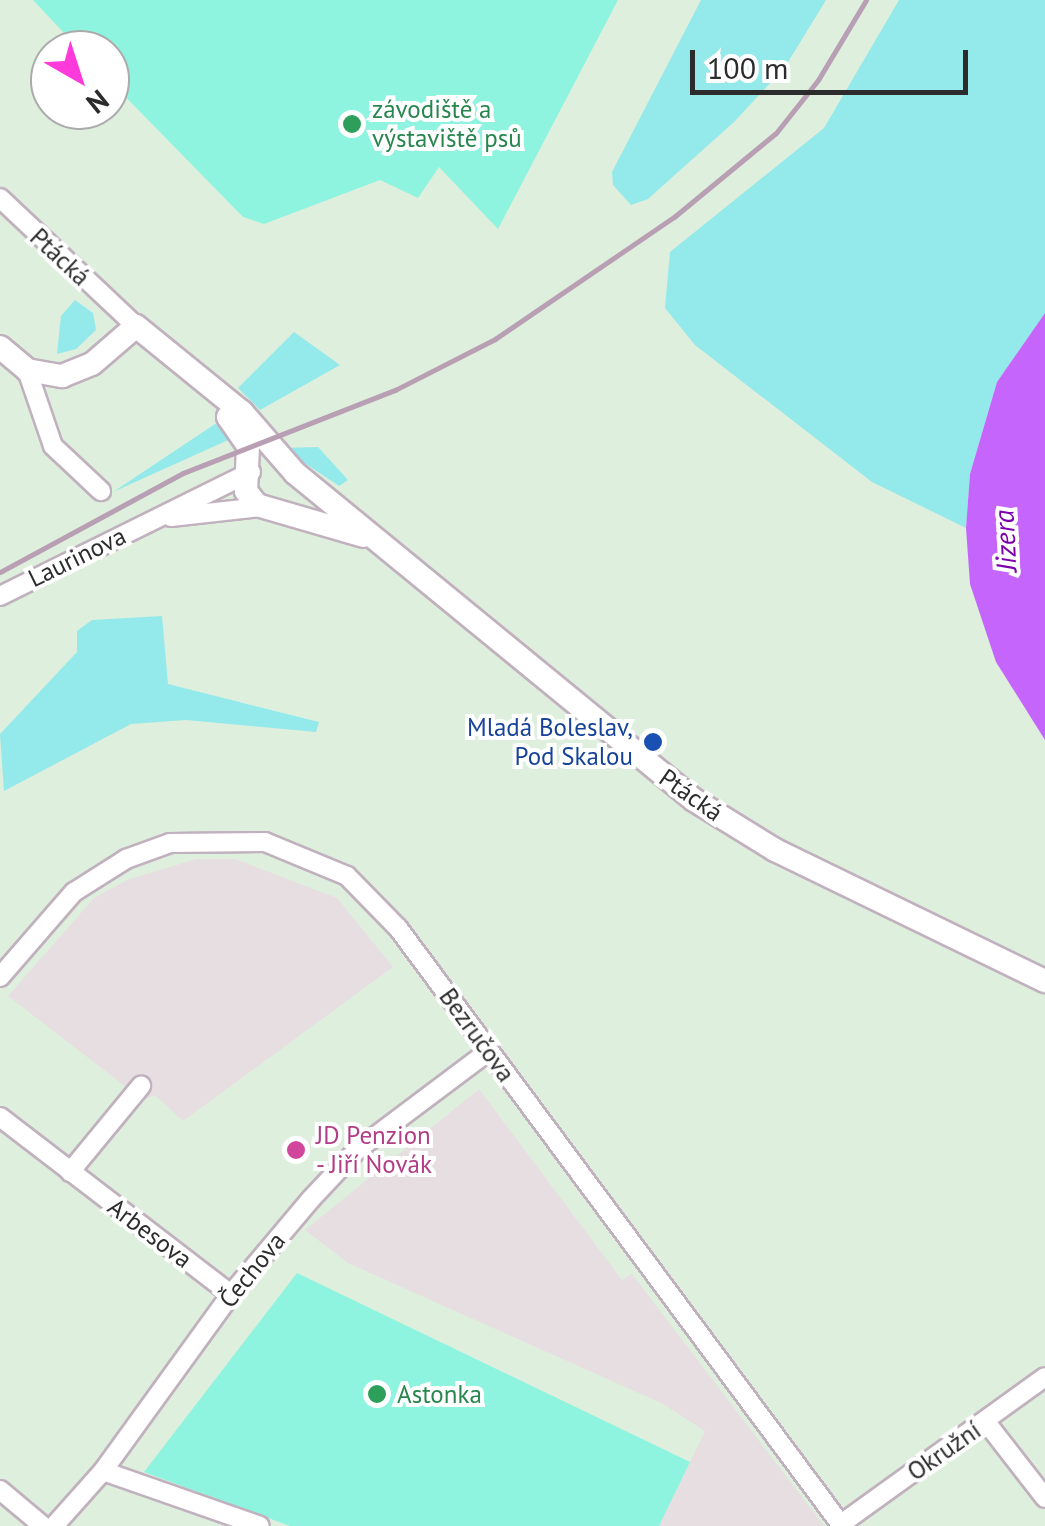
<!DOCTYPE html>
<html>
<head>
<meta charset="utf-8">
<style>
	body { margin:0 }
	#map { position:relative; width:1045px; height:1526px; overflow:hidden; background:#deefdd; font-family:"PT Sans",sans-serif }
	div>[style] { position:absolute }
	.industrial>* { inset:0; background:#e7dee1 }
	.green>* { inset:0; background:#94e9eb }
	.pitch>* { inset:0; background:#8ff4df }
	.water>* { inset:0; background:#c665fc }
	.roads { filter:drop-shadow(2px 0 #c1b1be) drop-shadow(-2px 0 #c1b1be) drop-shadow(0 2px #c1b1be) drop-shadow(0 -2px #c1b1be) }
	.minor>* { height:18px; margin:-9px; padding:0 9px; transform-origin:9px; border-radius:9px; background:#fff }
	.tertiary>* { height:22px; margin:-11px; padding:0 11px; transform-origin:11px; border-radius:11px; background:#fff }
	.rail>* { height:5px; margin:-2.5px; padding:0 2.5px; transform-origin:2.5px; border-radius:2.5px; background:#b99fb3 }
	.dots>* { width:28px; height:28px; translate:-50% -50%; box-sizing:border-box; border:5px solid #fff; border-radius:50% }
	span { translate:-50% -50%; white-space:nowrap; text-align:center; line-height:1.15; -webkit-text-stroke:8px #fff; paint-order:stroke }
	.leisure-label { font-size:25px; color:#27864d }
	.left { translate:0 -50%; text-align:left }
	.street-label { font-size:25px; color:#2c2c2c }
	.transit-label { font-size:25px; color:#164399 }
	.right { translate:-100% -50%; text-align:right }
	.hotel-label { font-size:25px; color:#b23c85 }
	.water-label { font-size:28px; color:#7c00ac; font-style:italic }
	.north { position:absolute; left:30px; top:30px; width:100px; height:100px; box-sizing:border-box; background:#fff; border:2px solid #ababab; border-radius:50%; rotate:141deg; font-size:28px; font-weight:700; line-height:40px; text-align:center; color:#2c2c2c }
	.north::after { content:''; display:block; margin:auto; width:35px; height:45px; background:#ff3ada; clip-path:polygon(50% 0,100% 100%,50% 72%,0 100%) }
	.scale { position:absolute; left:690px; top:50px; width:278px; height:45px; box-sizing:border-box; border:5px solid #2c2c2c; border-top:0; padding-left:12px; font-size:30px; line-height:35px; white-space:nowrap; color:#2c2c2c; -webkit-text-stroke:8px #fff; paint-order:stroke }
</style>
</head>
<body>
<div id="map">
	<div class="industrial">
		<i style="clip-path:polygon(196px 859px,235px 859px,337px 898px,393px 967px,183px 1121px,155px 1095px,143px 1100px,8px 996px,94px 898px,127px 880px)"></i>
		<i style="clip-path:polygon(479px 1089px,622px 1280px,632px 1274px,824px 1526px,659px 1526px,705px 1431px,663px 1404px,348px 1263px,305px 1230px)"></i>
	</div>
	<div class="green">
		<i style="clip-path:polygon(701px 0,826px 0,785px 67px,734px 122px,648px 199px,631px 205px,613px 185px,612px 172px)"></i>
		<i style="clip-path:polygon(899px 0,1045px 0,1045px 313px,997px 382px,970px 474px,966px 528px,872px 482px,695px 345px,665px 308px,670px 252px,824px 128px)"></i>
		<i style="clip-path:polygon(75px 300px,93px 313px,96px 330px,76px 349px,57px 354px,61px 316px)"></i>
		<i style="clip-path:polygon(294px 332px,340px 365px,260px 410px,238px 388px)"></i>
		<i style="clip-path:polygon(215px 424px,237px 436px,113px 492px)"></i>
		<i style="clip-path:polygon(318px 447px,348px 480px,339px 486px,282px 448px)"></i>
		<i style="clip-path:polygon(162px 616px,168px 684px,319px 722px,316px 732px,186px 720px,131px 724px,4px 791px,0 734px,77px 652px,77px 631px,92px 620px)"></i>
	</div>
	<div class="pitch">
		<i style="clip-path:polygon(33px 0,618px 0,498px 229px,439px 167px,418px 198px,380px 180px,264px 224px,243px 217px,110px 81px,110px 50px,80px 50px)"></i>
		<i style="clip-path:polygon(297px 1273px,690px 1462px,659px 1526px,290px 1526px,144px 1472px)"></i>
	</div>
	<div class="water">
		<i style="clip-path:polygon(1045px 313px,1045px 740px,996px 662px,970px 584px,966px 528px,970px 474px,997px 382px)"></i>
	</div>
	<div class="roads">
		<div class="minor">
			<i style="left:0;top:198px;width:187px;rotate:43.3deg"></i>
			<i style="left:27px;top:370px;width:80px;rotate:71.1deg"></i>
			<i style="left:53px;top:446px;width:66px;rotate:43.2deg"></i>
			<i style="left:171px;top:517px;width:90px;rotate:-6.4deg"></i>
			<i style="left:0;top:596px;width:280px;rotate:-26.3deg"></i>
			<i style="left:0;top:977px;width:113px;rotate:-49deg"></i>
			<i style="left:74px;top:892px;width:62px;rotate:-32.4deg"></i>
			<i style="left:126px;top:859px;width:47px;rotate:-20deg"></i>
			<i style="left:170px;top:843px;width:95px;rotate:-0.6deg"></i>
			<i style="left:265px;top:842px;width:89px;rotate:22.5deg"></i>
			<i style="left:347px;top:876px;width:73px;rotate:45.6deg"></i>
			<i style="left:398px;top:928px;width:745px;rotate:53.41deg"></i>
			<i style="left:0;top:1117px;width:291px;rotate:37.5deg"></i>
			<i style="left:70px;top:1172px;width:112px;rotate:-50.5deg"></i>
			<i style="left:986px;top:1422px;width:96px;rotate:52.2deg"></i>
			<i style="left:103px;top:1471px;width:166px;rotate:19.3deg"></i>
			<i style="left:0;top:1490px;width:56px;rotate:39.9deg"></i>
			<i style="left:841px;top:1524px;width:251px;rotate:-35.8deg"></i>
			<i style="left:54px;top:1526px;width:74px;rotate:-48.3deg"></i>
			<i style="left:103px;top:1471px;width:218px;rotate:-54.1deg"></i>
			<i style="left:231px;top:1294px;width:124px;rotate:-49.9deg"></i>
			<i style="left:311px;top:1199px;width:67px;rotate:-46.8deg"></i>
			<i style="left:357px;top:1150px;width:165px;rotate:-36.9deg"></i>
		</div>
		<div class="tertiary">
			<i style="left:0;top:347px;width:35px;rotate:40deg"></i>
			<i style="left:27px;top:370px;width:36px;rotate:10deg"></i>
			<i style="left:62px;top:376px;width:32px;rotate:-22deg"></i>
			<i style="left:92px;top:364px;width:58px;rotate:-40.8deg"></i>
			<i style="left:136px;top:326px;width:136px;rotate:39.1deg"></i>
			<i style="left:242px;top:412px;width:81px;rotate:49deg"></i>
			<i style="left:295px;top:473px;width:516px;rotate:39.34deg"></i>
			<i style="left:694px;top:800px;width:95px;rotate:31.7deg"></i>
			<i style="left:775px;top:850px;width:300px;rotate:25.9deg"></i>
			<i style="left:228px;top:417px;width:35px;rotate:55deg"></i>
			<i style="left:248px;top:446px;width:45px;rotate:92.5deg"></i>
			<i style="left:246px;top:491px;width:18px;rotate:52deg"></i>
			<i style="left:257px;top:505px;width:111px;rotate:16.2deg"></i>
		</div>
	</div>
	<div class="rail">
		<i style="left:0;top:572px;width:208px;rotate:-28.4deg"></i>
		<i style="left:183px;top:473px;width:228px;rotate:-21.4deg"></i>
		<i style="left:395px;top:390px;width:112px;rotate:-27deg"></i>
		<i style="left:495px;top:339px;width:217px;rotate:-34.3deg"></i>
		<i style="left:674px;top:217px;width:132px;rotate:-39.5deg"></i>
		<i style="left:776px;top:133px;width:68px;rotate:-51.6deg"></i>
		<i style="left:818px;top:80px;width:93px;rotate:-59deg"></i>
	</div>
	<div class="dots">
		<i style="left:352px;top:124px;background:#2e9e5b"></i>
		<i style="left:653px;top:742px;background:#1a4fb4"></i>
		<i style="left:296px;top:1150px;background:#d1479c"></i>
		<i style="left:377px;top:1394px;background:#2e9e5b"></i>
	</div>
	<div class="leisure-label">
		<span class="left" style="left:372px;top:124px">závodiště a<br>výstaviště psů</span>
		<span class="left" style="left:397px;top:1394px">Astonka</span>
	</div>
	<div class="street-label">
		<span style="left:60px;top:257px;rotate:43deg">Ptácká</span>
		<span style="left:77px;top:557px;rotate:-26deg">Laurinova</span>
		<span style="left:691px;top:795px;rotate:35deg">Ptácká</span>
		<span style="left:477px;top:1035px;rotate:54deg">Bezručova</span>
		<span style="left:150px;top:1233px;rotate:37deg">Arbesova</span>
		<span style="left:252px;top:1270px;rotate:-51deg">Čechova</span>
		<span style="left:944px;top:1451px;rotate:-35deg">Okružní</span>
	</div>
	<div class="transit-label">
		<span class="right" style="left:633px;top:742px">Mladá Boleslav,<br>Pod Skalou</span>
	</div>
	<div class="hotel-label">
		<span class="left" style="left:316px;top:1150px">JD Penzion<br>- Jiří Novák</span>
	</div>
	<div class="water-label">
		<span style="left:1005px;top:541px;rotate:-93deg">Jizera</span>
	</div>
	<div class="north">N</div>
	<div class="scale">100 m</div>
</div>
</body>
</html>
